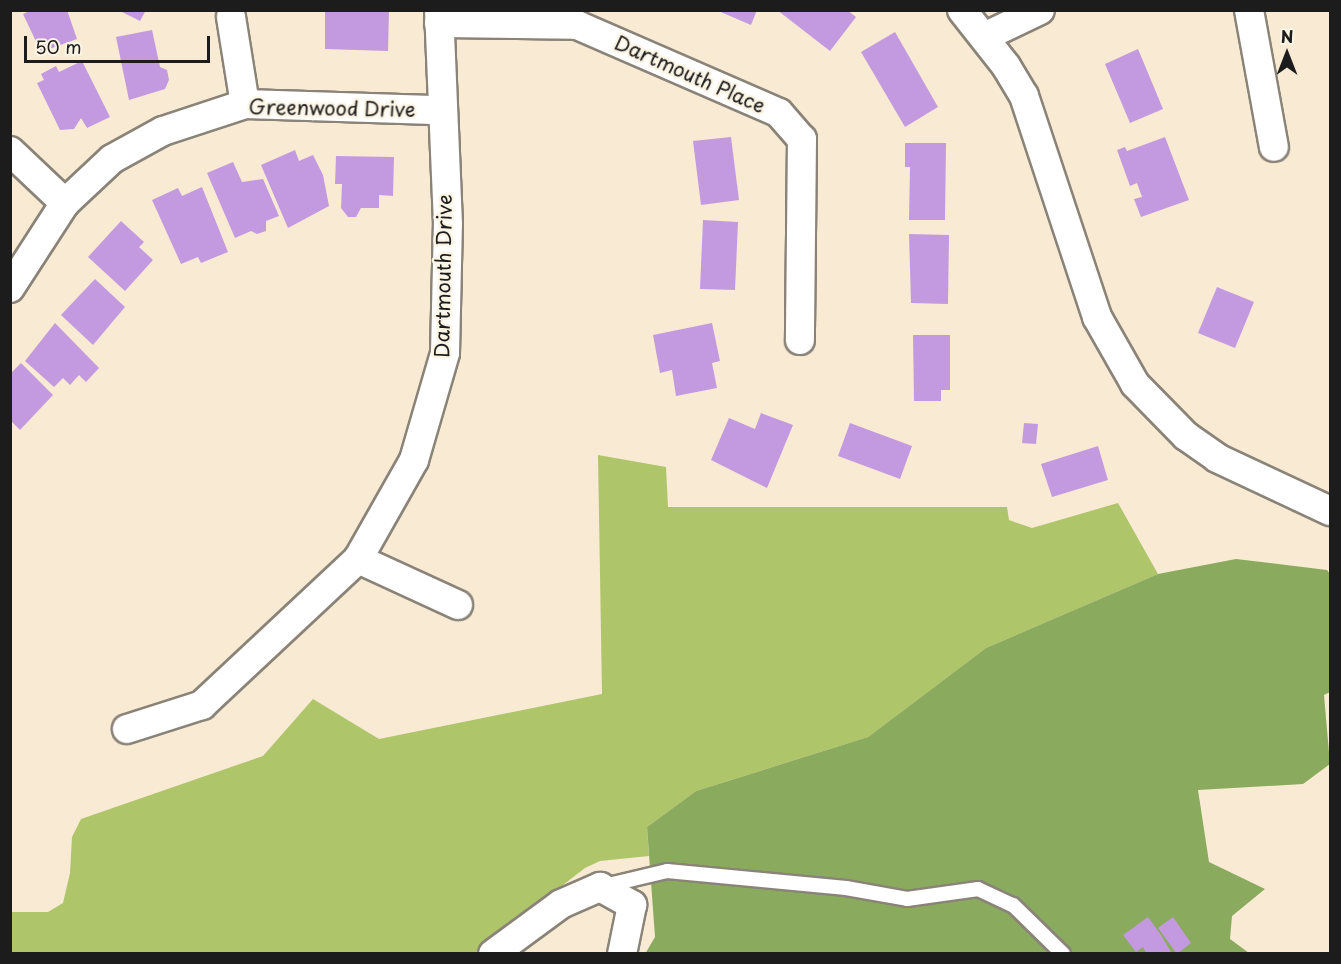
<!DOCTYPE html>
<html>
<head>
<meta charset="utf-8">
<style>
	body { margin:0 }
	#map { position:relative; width:1341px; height:964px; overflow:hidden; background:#f9ead4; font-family:"Playpen Sans",sans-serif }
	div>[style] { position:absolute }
	.green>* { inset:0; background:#aec569 }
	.forest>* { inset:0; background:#8aaa5d }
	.building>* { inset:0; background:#c39adf }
	.roads { filter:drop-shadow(2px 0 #8a8378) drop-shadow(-2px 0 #8a8378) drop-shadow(0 2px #8a8378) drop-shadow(0 -2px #8a8378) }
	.lane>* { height:14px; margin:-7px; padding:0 7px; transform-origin:7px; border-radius:7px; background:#fff }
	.street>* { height:28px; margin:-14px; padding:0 14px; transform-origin:14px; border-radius:14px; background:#fff }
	span { translate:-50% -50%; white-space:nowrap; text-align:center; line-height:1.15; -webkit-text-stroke:5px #fcf5e5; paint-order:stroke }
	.street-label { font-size:20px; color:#1c1c1c }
	.frame { position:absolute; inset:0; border:12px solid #1c1c1c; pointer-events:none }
	.north { position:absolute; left:1257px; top:24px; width:60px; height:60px; -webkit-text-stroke:4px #fcf5e5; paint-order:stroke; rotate:0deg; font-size:16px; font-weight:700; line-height:24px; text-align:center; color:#1c1c1c }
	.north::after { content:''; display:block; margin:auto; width:21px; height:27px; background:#1c1c1c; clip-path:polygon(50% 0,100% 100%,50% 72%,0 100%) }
	.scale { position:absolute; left:24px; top:36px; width:186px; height:27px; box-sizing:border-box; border:3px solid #1c1c1c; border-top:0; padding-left:8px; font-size:18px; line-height:21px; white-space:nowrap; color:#1c1c1c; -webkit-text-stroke:4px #fcf5e5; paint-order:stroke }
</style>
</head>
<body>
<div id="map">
	<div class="green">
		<i style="clip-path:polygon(598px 455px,666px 467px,668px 507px,1007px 507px,1009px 520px,1032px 528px,1118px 503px,1158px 574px,986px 648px,868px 737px,696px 791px,647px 827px,649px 856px,600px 861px,585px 868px,475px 953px,11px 953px,10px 912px,48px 912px,63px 903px,70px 873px,72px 837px,81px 819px,263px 756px,313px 699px,379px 739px,602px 694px)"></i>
	</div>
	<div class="forest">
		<i style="clip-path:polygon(1236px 559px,1327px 570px,1330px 574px,1330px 692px,1324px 695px,1330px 764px,1303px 784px,1198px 790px,1209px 862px,1265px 889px,1232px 916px,1230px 939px,1249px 953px,645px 954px,655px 937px,647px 827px,696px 791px,868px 737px,986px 648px,1158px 574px)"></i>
	</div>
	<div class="building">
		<i style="clip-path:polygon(32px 10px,67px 10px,77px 39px,41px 52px,23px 14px)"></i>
		<i style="clip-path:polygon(118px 10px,146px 10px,140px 21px)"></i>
		<i style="clip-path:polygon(325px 10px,389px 11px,388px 51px,325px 49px)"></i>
		<i style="clip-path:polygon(716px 10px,757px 10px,751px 25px)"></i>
		<i style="clip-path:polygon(777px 10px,847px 10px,856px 17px,830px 51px)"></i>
		<i style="clip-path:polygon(152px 30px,160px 67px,167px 70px,169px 80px,165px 89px,129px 100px,116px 37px)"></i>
		<i style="clip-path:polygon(895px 32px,938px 107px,905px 127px,861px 52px)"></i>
		<i style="clip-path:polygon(1138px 49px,1163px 109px,1130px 123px,1105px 64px)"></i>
		<i style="clip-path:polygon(82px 61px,110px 117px,87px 128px,81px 118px,74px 129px,60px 130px,37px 83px,44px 80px,41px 74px,56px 66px,59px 72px)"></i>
		<i style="clip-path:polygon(731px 137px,739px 200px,701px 205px,693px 141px)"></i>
		<i style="clip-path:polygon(1165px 137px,1189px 200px,1141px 217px,1134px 199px,1142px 197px,1137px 183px,1130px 186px,1117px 150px,1125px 147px,1127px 151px)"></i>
		<i style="clip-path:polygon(905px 143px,946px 143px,945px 220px,909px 220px,910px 167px,905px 167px)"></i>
		<i style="clip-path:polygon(295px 150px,299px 161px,313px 155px,323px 175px,329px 206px,288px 228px,261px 165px)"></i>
		<i style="clip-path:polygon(336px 156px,394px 157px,393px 196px,379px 195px,379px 208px,361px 208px,356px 217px,348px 217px,341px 208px,342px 184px,335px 184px)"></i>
		<i style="clip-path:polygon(233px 162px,242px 182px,263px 179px,279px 216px,266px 221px,266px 231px,257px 234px,251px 231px,235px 238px,207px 173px)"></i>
		<i style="clip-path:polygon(202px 187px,228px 252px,201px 263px,198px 257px,181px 264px,152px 200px,178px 188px,182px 196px)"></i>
		<i style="clip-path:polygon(703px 220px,738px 222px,735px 290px,700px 289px)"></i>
		<i style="clip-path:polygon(121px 221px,144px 242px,139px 247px,153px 260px,125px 291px,88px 257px)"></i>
		<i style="clip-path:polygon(909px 234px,949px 235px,948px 304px,911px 303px)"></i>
		<i style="clip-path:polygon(95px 279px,125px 307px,93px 345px,61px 315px)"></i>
		<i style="clip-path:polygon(1217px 287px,1254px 302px,1235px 348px,1198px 333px)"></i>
		<i style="clip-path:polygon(55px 323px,99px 368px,86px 382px,79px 375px,70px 385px,63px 378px,54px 387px,25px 361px)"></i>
		<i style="clip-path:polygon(712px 323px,720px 361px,712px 363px,717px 388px,676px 396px,672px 370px,660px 373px,653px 335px)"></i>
		<i style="clip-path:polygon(913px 335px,950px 335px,950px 390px,941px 390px,941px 401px,914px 401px)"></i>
		<i style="clip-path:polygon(21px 363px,53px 395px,20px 430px,10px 420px,10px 374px)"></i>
		<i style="clip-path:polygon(761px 413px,793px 425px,767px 488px,711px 460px,729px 418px,755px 429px)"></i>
		<i style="clip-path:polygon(850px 423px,912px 446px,900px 479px,838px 456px)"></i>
		<i style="clip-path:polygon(1024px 423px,1038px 424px,1036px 444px,1022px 443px)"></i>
		<i style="clip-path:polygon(1098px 446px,1108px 480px,1052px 497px,1041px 464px)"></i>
		<i style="clip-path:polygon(1148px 917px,1161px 935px,1172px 954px,1147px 954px,1143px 947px,1136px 952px,1123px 935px)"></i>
		<i style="clip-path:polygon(1173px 917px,1191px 943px,1177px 954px,1158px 928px)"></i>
	</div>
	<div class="roads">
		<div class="lane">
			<i style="left:604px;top:886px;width:65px;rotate:-13.4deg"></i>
			<i style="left:667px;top:871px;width:180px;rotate:5.4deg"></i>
			<i style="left:846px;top:888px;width:62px;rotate:10.2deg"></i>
			<i style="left:907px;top:899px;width:72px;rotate:-8deg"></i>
			<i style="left:978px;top:889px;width:38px;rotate:25deg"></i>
			<i style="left:1013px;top:905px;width:70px;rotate:44.4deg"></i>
		</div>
		<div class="street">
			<i style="left:962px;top:10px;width:71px;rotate:51.8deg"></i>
			<i style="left:1006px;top:66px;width:35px;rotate:59deg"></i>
			<i style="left:1024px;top:96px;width:233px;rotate:71.7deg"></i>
			<i style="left:1097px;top:317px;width:77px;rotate:60.4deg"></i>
			<i style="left:1135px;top:384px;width:73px;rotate:45.6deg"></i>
			<i style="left:1186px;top:436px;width:38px;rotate:35deg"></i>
			<i style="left:1217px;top:458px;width:125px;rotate:25.1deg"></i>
			<i style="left:1249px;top:10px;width:139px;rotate:79.7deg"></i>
			<i style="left:231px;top:17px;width:88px;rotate:80.9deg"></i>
			<i style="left:439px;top:23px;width:138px;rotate:0.8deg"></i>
			<i style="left:577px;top:25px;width:220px;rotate:23.5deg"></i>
			<i style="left:779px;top:113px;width:35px;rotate:49deg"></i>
			<i style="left:802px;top:139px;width:201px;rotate:90.6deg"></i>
			<i style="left:984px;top:37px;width:62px;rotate:-25.7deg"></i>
			<i style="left:10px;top:151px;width:76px;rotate:43.4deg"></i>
			<i style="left:10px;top:288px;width:101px;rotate:-57.1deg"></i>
			<i style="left:65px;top:203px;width:64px;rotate:-43.1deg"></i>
			<i style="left:112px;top:159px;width:58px;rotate:-28.8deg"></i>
			<i style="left:163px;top:131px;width:86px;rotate:-18.2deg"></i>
			<i style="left:245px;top:104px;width:196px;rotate:1.8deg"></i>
			<i style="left:358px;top:559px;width:110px;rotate:24.7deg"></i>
			<i style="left:127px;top:729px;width:79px;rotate:-17.7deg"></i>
			<i style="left:202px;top:705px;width:214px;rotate:-43.1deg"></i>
			<i style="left:358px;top:559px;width:114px;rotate:-60.5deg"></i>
			<i style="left:414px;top:460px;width:111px;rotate:-73.8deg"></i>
			<i style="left:445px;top:353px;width:129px;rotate:-88.7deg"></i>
			<i style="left:448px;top:224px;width:214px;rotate:-92.4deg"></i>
			<i style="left:493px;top:954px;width:84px;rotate:-36.3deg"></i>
			<i style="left:561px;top:904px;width:43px;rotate:-23.6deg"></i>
			<i style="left:600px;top:887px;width:37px;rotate:29deg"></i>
			<i style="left:632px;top:905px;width:50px;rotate:101.5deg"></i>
		</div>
	</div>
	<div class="street-label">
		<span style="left:690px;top:74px;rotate:24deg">Dartmouth Place</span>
		<span style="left:332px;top:108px;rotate:1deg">Greenwood Drive</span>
		<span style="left:443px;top:276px;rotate:-89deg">Dartmouth Drive</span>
	</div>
	<div class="frame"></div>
	<div class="north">N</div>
	<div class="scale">50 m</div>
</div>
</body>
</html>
